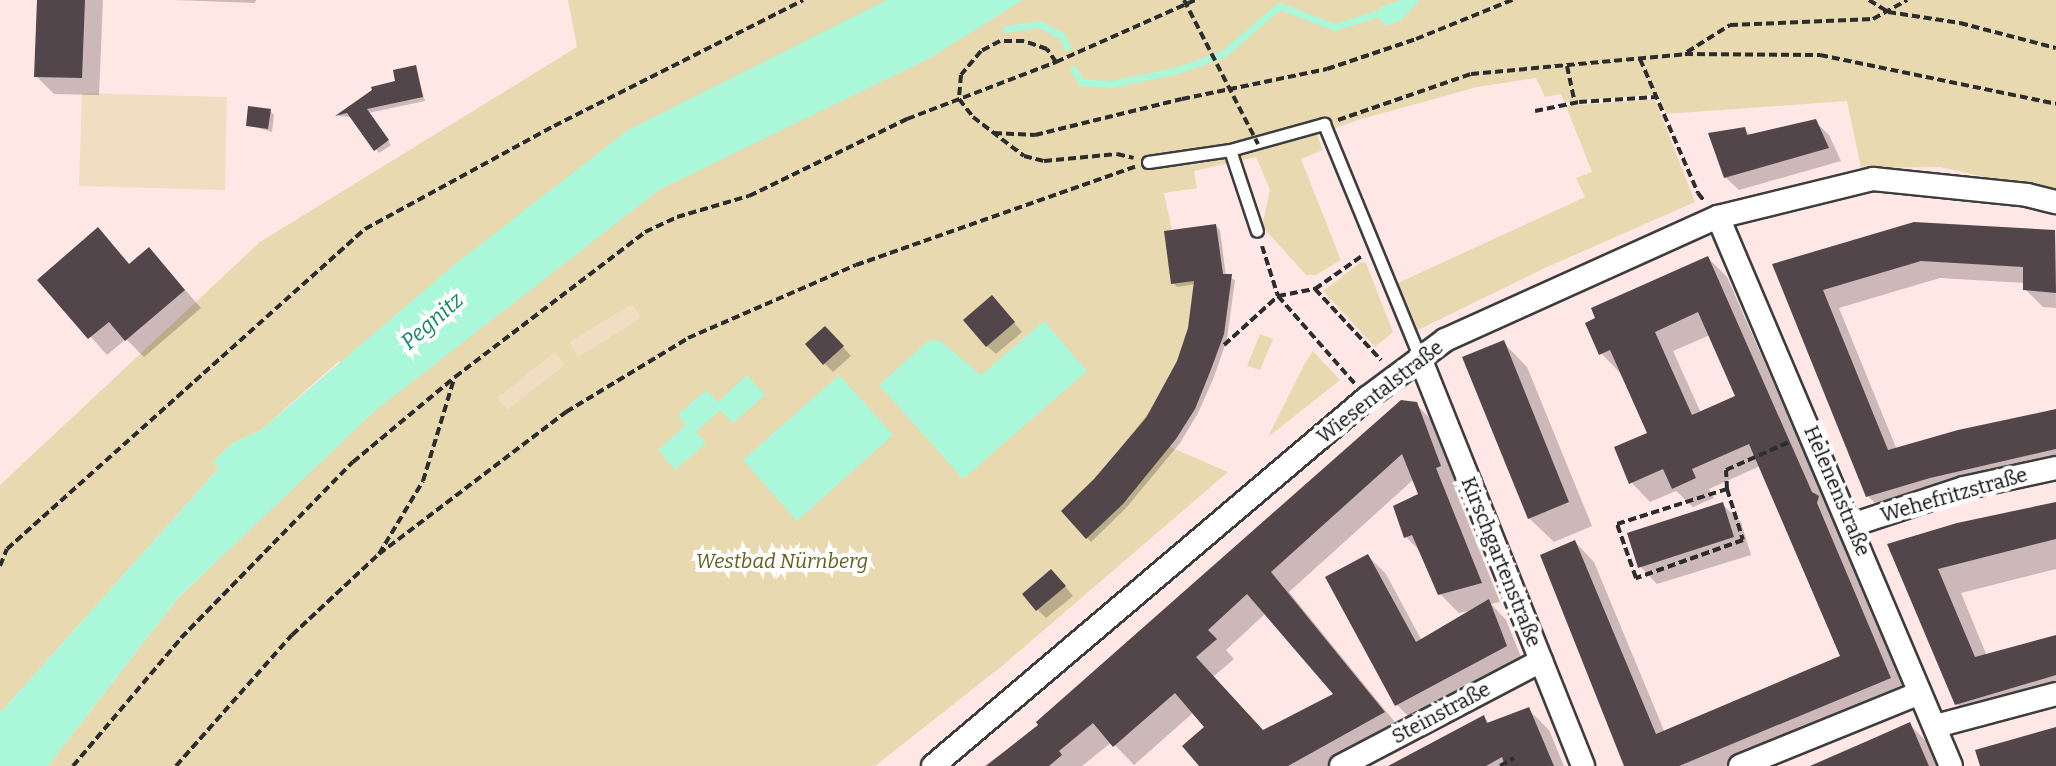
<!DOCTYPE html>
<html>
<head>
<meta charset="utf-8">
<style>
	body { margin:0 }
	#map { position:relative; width:2056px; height:766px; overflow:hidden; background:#ffe7e6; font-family:Bitter,serif }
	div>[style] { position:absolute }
	.green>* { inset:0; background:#e9d9b0 }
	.pitch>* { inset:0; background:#f0ddc2 }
	.water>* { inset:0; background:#aaf7d9 }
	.shadow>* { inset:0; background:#0003 }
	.stream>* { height:7px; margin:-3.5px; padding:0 3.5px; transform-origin:3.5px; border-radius:3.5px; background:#aaf7d9 }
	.building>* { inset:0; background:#52464b }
	.path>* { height:4px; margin-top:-2px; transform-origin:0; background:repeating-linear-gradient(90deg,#2c2c2c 0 8px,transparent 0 12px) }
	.roads { filter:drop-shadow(2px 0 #3d3d3d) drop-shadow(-2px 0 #3d3d3d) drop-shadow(0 2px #3d3d3d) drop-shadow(0 -2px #3d3d3d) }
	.service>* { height:11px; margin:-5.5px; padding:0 5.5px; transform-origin:5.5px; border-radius:5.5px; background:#fff }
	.minor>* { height:22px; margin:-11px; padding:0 11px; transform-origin:11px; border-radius:11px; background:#fff }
	.path-bridge>* { height:4px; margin-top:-2px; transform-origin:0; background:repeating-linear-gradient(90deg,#2c2c2c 0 8px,transparent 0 12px) }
	span { translate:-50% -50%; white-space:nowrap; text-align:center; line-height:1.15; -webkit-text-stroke:8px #fff; paint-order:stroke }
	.street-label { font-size:20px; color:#0a0a0a }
	.park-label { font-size:20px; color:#5f611a; font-style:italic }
	.water-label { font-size:22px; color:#128761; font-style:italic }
</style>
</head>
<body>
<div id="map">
	<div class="green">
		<i style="clip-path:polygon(evenodd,568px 0,2056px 0,2056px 193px,1940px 167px,1861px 168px,1847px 101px,1666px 114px,1658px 94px,1564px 102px,1561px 94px,1545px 97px,1536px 78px,1477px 87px,1358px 120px,1317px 135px,1323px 150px,1301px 159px,1341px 260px,1316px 275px,1306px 275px,1262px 226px,1270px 190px,1256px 157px,1194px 171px,1197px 188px,1164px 193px,1172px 230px,1216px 224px,1223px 274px,1232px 274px,1224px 335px,1195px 409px,1170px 447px,1228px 472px,1002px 666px,875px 766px,48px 766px,177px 599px,375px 410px,339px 361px,261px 430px,233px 443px,213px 461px,218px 469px,0 713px,0 485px,260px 242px,577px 47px,568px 0,1051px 569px,1065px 586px,1036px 610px,1022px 594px,1051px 569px)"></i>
		<i style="clip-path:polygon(1655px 99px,1695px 202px,1545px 268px,1418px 330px,1398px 283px,1585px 197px,1576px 178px,1592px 172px,1566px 106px)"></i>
		<i style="clip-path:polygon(1361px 262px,1366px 263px,1393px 332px,1375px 347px,1323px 291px)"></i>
		<i style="clip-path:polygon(1260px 334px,1273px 339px,1260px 370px,1247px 366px)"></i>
		<i style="clip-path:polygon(1313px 351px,1340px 380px,1268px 437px,1305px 363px)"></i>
	</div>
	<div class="pitch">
		<i style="clip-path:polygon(82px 93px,227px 97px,225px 190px,79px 186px)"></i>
		<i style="clip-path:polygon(632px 304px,641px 318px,578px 357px,569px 342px)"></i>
		<i style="clip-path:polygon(555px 352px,565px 365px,507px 410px,497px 398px)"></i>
	</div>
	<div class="water">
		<i style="clip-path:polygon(887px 0,1023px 0,930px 58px,659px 190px,376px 410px,177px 599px,48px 766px,0 766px,0 713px,218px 469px,213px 461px,233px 443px,261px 430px,454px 265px,628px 130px)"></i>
		<i style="clip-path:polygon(1401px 0,1420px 0,1400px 21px,1385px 26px,1376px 14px,1380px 7px)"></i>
		<i style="clip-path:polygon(1044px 321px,1087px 371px,963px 479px,879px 385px,928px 341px,939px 340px,981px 375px)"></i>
		<i style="clip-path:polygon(747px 375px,765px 395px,733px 423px,720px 410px,696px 432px,706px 443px,675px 470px,658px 450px,686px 425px,678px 415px,706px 390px,718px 402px)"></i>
		<i style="clip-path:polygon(839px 375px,893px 435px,797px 521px,743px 460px)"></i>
	</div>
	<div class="shadow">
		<i style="clip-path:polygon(39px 0,103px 0,99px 95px,54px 94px,36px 76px)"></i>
		<i style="clip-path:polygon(174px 0,256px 0,255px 3px)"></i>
		<i style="clip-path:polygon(415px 67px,425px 101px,368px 113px,391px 145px,379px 153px,352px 117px,338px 116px,374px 91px,398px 83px)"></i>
		<i style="clip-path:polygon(270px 111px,274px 115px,272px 132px,248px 125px)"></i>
		<i style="clip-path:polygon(1815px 121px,1829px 135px,1841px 161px,1739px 190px,1725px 177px,1745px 129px,1751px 136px)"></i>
		<i style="clip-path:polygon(1216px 226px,1220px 230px,1226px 276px,1235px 280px,1227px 339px,1214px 377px,1198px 413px,1180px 443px,1126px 508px,1091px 542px,1064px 511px,1096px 480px,1164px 393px,1184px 347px,1194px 306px,1196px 284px,1177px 287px,1173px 283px)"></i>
		<i style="clip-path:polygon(2055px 232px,2056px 308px,2043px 307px,2025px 289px,2025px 283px,1940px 278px,1839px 308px,1897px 450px,2056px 411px,2056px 469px,1886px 514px,1868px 496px,1775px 265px)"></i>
		<i style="clip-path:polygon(115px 248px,131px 266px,166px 268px,201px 308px,144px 357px,126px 339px,107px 355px,40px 280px)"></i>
		<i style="clip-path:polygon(evenodd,1708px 258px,1727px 277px,1829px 509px,1837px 517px,1835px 524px,1909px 697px,1748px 766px,1627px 766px,1575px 542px,1594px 562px,1665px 733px,1843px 658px,1760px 466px,1709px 489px,1714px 498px,1693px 507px,1676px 491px,1650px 502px,1631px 482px,1650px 434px,1620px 373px,1601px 353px,1708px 258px,1710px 335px,1738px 397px,1701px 413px,1673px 351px,1710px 335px)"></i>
		<i style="clip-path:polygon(1001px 307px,1022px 332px,996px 354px,987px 346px)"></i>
		<i style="clip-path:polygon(834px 337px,851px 356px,833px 372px,824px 363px)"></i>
		<i style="clip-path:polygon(1503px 342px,1527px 367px,1592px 526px,1554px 542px,1529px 518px)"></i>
		<i style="clip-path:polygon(evenodd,1416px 404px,1435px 424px,1458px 485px,1454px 487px,1500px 602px,1491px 604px,1506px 620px,1524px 664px,1415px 723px,1397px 705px,1368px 556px,1386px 574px,1422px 641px,1473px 610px,1459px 613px,1440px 594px,1422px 553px,1406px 537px,1421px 495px,1414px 479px,1289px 592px,1402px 731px,1339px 766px,1201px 766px,1207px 727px,1194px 712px,1134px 765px,1112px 742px,1082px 766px,984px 766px,1041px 725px,1416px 404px,1266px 613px,1336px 694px,1264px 732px,1213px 677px,1234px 659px,1226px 650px,1266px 613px)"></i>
		<i style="clip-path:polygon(2056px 504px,2056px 569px,1961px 593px,1987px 656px,2056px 638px,2056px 705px,1981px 728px,1957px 704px,1889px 545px)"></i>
		<i style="clip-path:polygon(1723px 505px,1741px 522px,1751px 555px,1657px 584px,1640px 566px)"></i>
		<i style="clip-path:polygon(1060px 580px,1073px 596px,1046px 618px,1037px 609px)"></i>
		<i style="clip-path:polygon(1528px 709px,1549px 730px,1564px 766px,1404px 766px,1484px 717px,1490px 724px)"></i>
		<i style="clip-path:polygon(1910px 725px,1927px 742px,1938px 766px,1814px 766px)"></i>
	</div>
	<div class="stream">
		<i style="left:1006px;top:29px;width:33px;rotate:-9deg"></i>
		<i style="left:1039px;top:24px;width:26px;rotate:28deg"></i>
		<i style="left:1062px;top:36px;width:12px;rotate:66deg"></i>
		<i style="left:1073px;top:69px;width:15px;rotate:58deg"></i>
		<i style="left:1081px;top:82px;width:30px;rotate:4deg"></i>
		<i style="left:1111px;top:84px;width:68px;rotate:-11.8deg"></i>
		<i style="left:1178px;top:70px;width:48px;rotate:-19.6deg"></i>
		<i style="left:1223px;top:54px;width:74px;rotate:-40.6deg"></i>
		<i style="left:1279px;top:6px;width:60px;rotate:20.6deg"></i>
		<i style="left:1335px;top:27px;width:43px;rotate:-17.6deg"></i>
	</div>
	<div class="building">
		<i style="clip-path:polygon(37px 0,85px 0,82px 78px,34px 77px)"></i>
		<i style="clip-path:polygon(416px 65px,423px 97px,367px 109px,389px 140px,374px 151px,347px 113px,335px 116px,372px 90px,371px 87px,395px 81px,393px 70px)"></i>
		<i style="clip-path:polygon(248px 106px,271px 109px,268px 129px,246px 126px)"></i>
		<i style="clip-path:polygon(1816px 119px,1829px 148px,1724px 178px,1708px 133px,1745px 127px,1747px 135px)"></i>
		<i style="clip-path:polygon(1914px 222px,2055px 230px,2056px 293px,2023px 290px,2023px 267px,1921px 261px,1823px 290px,1888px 450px,1958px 430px,2056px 409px,2056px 449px,1930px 478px,1866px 497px,1772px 264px)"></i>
		<i style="clip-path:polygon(1216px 224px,1223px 274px,1232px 274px,1224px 334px,1210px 372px,1195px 409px,1176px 439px,1123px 504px,1086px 539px,1061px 511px,1094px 479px,1146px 418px,1177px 361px,1188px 328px,1194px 281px,1171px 284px,1164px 231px)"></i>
		<i style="clip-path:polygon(98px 227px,129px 264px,149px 247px,185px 290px,125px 341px,109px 322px,88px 339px,37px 280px)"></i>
		<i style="clip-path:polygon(evenodd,1708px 256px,1812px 492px,1819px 496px,1817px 503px,1891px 678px,1679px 766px,1624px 766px,1540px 555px,1575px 540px,1656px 734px,1840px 656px,1749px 444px,1692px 469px,1696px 478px,1672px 489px,1663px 469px,1629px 484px,1614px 447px,1647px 433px,1610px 350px,1599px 355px,1585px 323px,1595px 318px,1591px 308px,1708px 256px,1698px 312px,1735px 396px,1692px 415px,1655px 332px,1698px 312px)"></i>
		<i style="clip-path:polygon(992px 295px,1015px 322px,986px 347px,963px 320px)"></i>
		<i style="clip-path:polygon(825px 326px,844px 346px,823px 365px,805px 344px)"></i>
		<i style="clip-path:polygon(1504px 340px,1569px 502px,1528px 519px,1462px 357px)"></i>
		<i style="clip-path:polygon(evenodd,1401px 400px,1417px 402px,1441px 466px,1436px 468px,1482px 583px,1438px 595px,1412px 535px,1404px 538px,1393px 506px,1418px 494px,1402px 454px,1271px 572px,1385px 712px,1288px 766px,1199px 766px,1182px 746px,1204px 727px,1175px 693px,1113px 747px,1093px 723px,1059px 751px,1062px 755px,1049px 766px,986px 766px,1038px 725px,1036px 722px,1401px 400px,1247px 594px,1333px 694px,1263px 730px,1196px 657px,1217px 639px,1208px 630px,1247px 594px)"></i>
		<i style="clip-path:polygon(1723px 502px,1734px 537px,1638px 568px,1627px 533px)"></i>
		<i style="clip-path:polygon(2056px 502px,2056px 539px,1938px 569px,1975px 657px,2056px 635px,2056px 675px,1955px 705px,1887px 544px,1957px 523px)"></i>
		<i style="clip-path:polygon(1368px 554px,1416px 642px,1489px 599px,1507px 646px,1395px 706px,1325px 577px)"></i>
		<i style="clip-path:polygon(1051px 569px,1066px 586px,1036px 611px,1022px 594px)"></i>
		<i style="clip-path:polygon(1529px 707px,1554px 766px,1505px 766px,1502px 757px,1486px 766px,1388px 766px,1484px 715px,1487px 723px)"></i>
		<i style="clip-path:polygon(1910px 722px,1929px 766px,1810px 766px,1881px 735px)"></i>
		<i style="clip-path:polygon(2056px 727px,2056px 766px,1980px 766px,1975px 750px)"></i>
	</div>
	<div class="path">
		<i style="left:1869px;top:0;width:22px;rotate:32deg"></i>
		<i style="left:1888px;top:12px;width:73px;rotate:8.7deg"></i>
		<i style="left:1960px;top:23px;width:99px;rotate:14.6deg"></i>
		<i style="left:1687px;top:52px;width:51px;rotate:-32.1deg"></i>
		<i style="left:1730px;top:25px;width:143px;rotate:-2.4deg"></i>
		<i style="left:1873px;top:19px;width:39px;rotate:-29deg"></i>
		<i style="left:1640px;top:59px;width:146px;rotate:66.6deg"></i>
		<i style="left:1698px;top:193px;width:11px;rotate:52deg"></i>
		<i style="left:1056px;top:62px;width:16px;rotate:-125deg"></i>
		<i style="left:1047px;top:49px;width:24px;rotate:-161deg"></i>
		<i style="left:1024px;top:41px;width:24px;rotate:180deg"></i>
		<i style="left:1000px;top:41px;width:21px;rotate:152deg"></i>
		<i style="left:981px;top:51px;width:31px;rotate:130deg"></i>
		<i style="left:961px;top:75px;width:24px;rotate:95deg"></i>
		<i style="left:959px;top:99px;width:23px;rotate:52deg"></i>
		<i style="left:973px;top:117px;width:64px;rotate:37.4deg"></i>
		<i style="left:1024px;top:156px;width:21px;rotate:14deg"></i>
		<i style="left:1044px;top:161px;width:73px;rotate:-5.5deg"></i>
		<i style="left:1117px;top:154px;width:17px;rotate:13deg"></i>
		<i style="left:1567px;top:66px;width:38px;rotate:78deg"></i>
		<i style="left:1535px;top:111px;width:45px;rotate:-11.6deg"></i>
		<i style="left:1579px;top:102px;width:77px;rotate:-3.7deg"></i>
		<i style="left:1338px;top:120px;width:141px;rotate:-19.1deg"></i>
		<i style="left:1471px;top:74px;width:215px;rotate:-5.3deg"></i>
		<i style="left:1685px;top:54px;width:135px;rotate:0.4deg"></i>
		<i style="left:1820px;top:55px;width:241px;rotate:11.7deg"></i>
		<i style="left:994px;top:133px;width:41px;rotate:2.8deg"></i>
		<i style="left:1035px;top:135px;width:151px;rotate:-13.8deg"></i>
		<i style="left:1182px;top:99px;width:148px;rotate:-11.7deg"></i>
		<i style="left:1327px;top:69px;width:94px;rotate:-18.6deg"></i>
		<i style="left:1416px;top:39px;width:104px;rotate:-22.1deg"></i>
		<i style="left:1262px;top:246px;width:52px;rotate:72.3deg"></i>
		<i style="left:1278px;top:296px;width:38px;rotate:-11deg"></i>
		<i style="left:1315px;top:289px;width:97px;rotate:47.1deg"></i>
		<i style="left:1315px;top:289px;width:57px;rotate:-35.1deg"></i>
		<i style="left:1224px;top:345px;width:73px;rotate:-42.2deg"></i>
		<i style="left:1278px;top:296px;width:117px;rotate:48.8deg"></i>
		<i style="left:1727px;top:489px;width:53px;rotate:72.6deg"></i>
		<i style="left:1743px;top:540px;width:114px;rotate:160.4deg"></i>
		<i style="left:1636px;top:578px;width:57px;rotate:-109.4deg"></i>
		<i style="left:1617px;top:524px;width:115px;rotate:-17.7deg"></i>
		<i style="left:1727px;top:489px;width:19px;rotate:-93deg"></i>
		<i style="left:1726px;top:470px;width:71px;rotate:-24deg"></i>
		<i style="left:379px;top:554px;width:235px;rotate:-37.2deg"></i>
		<i style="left:566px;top:412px;width:143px;rotate:-31.2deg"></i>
		<i style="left:688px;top:338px;width:183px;rotate:-23.5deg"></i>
		<i style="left:856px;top:265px;width:296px;rotate:-19.4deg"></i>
		<i style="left:0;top:566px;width:18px;rotate:-68deg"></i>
		<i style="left:7px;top:549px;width:480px;rotate:-41.8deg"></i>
		<i style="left:365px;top:229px;width:215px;rotate:-28.6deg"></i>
		<i style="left:554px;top:126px;width:279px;rotate:-26.8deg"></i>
		<i style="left:73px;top:766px;width:167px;rotate:-49.8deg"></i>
		<i style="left:181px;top:638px;width:246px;rotate:-45.7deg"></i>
		<i style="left:353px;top:462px;width:133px;rotate:-39.8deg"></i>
		<i style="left:455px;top:377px;width:239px;rotate:-37.3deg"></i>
		<i style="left:645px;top:232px;width:35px;rotate:-25deg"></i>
		<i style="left:677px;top:217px;width:75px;rotate:-16.3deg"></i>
		<i style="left:749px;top:196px;width:176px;rotate:-26deg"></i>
		<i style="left:907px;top:119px;width:160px;rotate:-20.9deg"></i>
		<i style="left:1056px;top:62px;width:152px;rotate:-24deg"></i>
		<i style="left:176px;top:766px;width:175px;rotate:-48.5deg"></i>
		<i style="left:292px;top:635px;width:119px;rotate:-43deg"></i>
		<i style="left:379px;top:554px;width:85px;rotate:-58.9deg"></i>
		<i style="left:423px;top:481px;width:107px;rotate:-73.1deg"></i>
		<i style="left:1500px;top:766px;width:16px;rotate:-30deg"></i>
	</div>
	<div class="roads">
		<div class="service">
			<i style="left:1230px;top:150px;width:85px;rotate:71.6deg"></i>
			<i style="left:1148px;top:162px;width:83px;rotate:-8.3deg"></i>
			<i style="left:1230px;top:150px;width:98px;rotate:-15.5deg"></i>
			<i style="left:1324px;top:124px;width:253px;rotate:67.7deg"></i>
		</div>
		<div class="minor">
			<i style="left:1718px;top:217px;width:596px;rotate:67deg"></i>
			<i style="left:1420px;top:358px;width:439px;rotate:68.2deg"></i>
			<i style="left:1852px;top:525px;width:118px;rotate:-18.3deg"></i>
			<i style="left:1964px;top:488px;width:94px;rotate:-12.3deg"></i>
			<i style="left:1936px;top:726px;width:124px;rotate:-14.9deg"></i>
			<i style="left:933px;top:766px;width:569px;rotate:-40.3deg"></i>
			<i style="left:1367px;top:398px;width:97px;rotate:-36.6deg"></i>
			<i style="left:1445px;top:340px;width:299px;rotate:-24.3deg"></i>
			<i style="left:1718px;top:217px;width:160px;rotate:-13.8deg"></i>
			<i style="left:1873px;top:179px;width:155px;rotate:5.9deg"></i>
			<i style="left:2027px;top:195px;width:30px;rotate:14deg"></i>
			<i style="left:1341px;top:766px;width:226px;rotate:-27.7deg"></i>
			<i style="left:1740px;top:766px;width:194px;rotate:-22.1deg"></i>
		</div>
	</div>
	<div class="path-bridge">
		<i style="left:1184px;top:0;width:162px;rotate:62.8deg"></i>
	</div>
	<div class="street-label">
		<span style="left:1380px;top:392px;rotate:-38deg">Wiesentalstraße</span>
		<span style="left:1837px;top:491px;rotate:67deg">Helenenstraße</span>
		<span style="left:1954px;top:495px;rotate:-16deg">Wehefritzstraße</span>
		<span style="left:1501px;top:562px;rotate:68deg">Kirschgartenstraße</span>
		<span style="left:1441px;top:713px;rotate:-28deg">Steinstraße</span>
	</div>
	<div class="park-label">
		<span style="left:782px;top:561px">Westbad Nürnberg</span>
	</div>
	<div class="water-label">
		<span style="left:432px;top:321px;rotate:-41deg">Pegnitz</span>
	</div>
</div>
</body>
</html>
